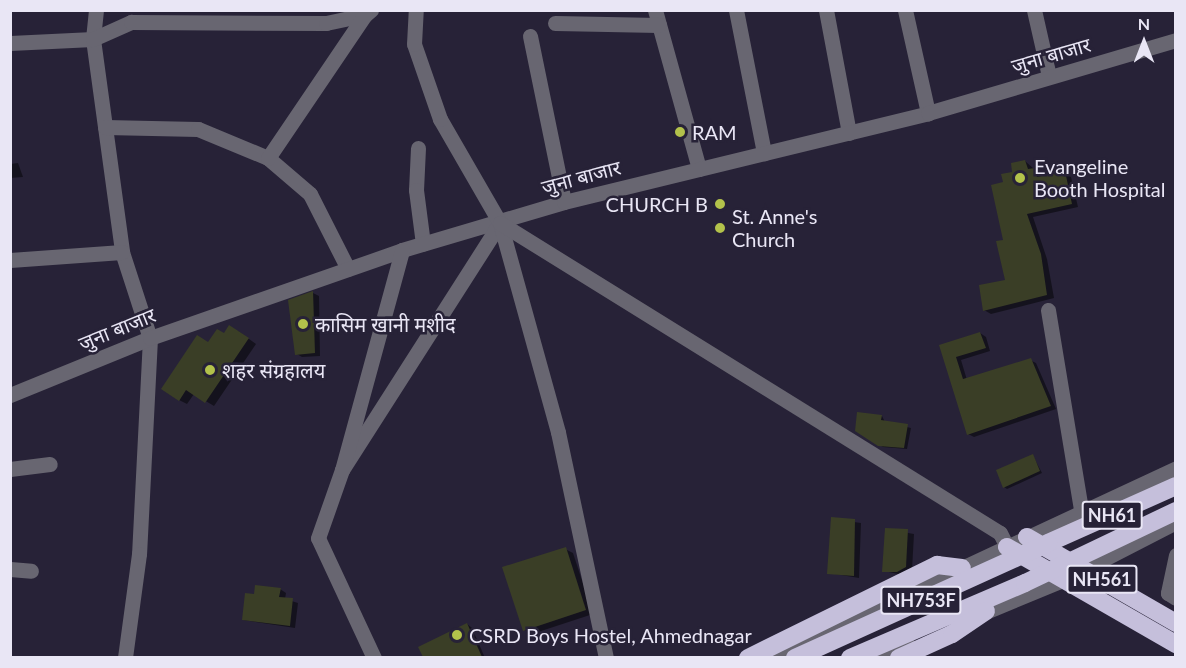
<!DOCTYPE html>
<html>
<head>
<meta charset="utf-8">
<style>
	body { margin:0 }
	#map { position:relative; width:1186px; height:668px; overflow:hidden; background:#272237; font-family:Lato,"Noto Sans Devanagari",sans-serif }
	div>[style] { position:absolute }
	.shadow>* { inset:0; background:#0007 }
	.building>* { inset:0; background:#3a3e26 }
	.minor>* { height:15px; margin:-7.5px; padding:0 7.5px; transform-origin:7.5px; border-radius:7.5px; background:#686671 }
	.highway>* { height:18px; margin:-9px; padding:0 9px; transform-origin:9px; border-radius:9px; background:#c5bfdb }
	.highway-bridge>* { height:18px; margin:-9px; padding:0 9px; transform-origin:9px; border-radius:9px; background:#c5bfdb }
	.dots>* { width:16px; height:16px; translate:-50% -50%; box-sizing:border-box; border:3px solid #272237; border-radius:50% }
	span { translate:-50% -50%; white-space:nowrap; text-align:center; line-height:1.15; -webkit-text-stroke:5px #272237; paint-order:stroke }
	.shield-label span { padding:2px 4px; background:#272237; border:2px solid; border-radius:4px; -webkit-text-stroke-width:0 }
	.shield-label { font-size:18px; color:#e9e6f5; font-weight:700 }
	.street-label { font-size:20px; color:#e9e6f5 }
	.poi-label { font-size:20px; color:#e9e6f5 }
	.left { translate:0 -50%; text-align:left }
	.right { translate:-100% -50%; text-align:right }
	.frame { position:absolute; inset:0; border:12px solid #e9e6f5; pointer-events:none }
	.north { position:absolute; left:1114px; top:12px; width:60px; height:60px; -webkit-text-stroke:4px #272237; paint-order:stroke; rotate:0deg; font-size:16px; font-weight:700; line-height:24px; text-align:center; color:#e9e6f5 }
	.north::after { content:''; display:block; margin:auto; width:21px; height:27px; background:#e9e6f5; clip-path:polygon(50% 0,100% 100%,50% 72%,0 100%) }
</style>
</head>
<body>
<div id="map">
	<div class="shadow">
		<i style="clip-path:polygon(1025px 161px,1043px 177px,1065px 173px,1071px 177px,1078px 207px,1033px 217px,1047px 259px,1054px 298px,991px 314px,984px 310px,1007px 281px,1005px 183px)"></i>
		<i style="clip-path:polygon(18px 163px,23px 177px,10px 178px,10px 164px)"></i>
		<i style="clip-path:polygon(313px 293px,319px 296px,320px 356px,302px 357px,297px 354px,290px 301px)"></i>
		<i style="clip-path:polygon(238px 331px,256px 344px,214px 406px,194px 394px,187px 404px,179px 400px,208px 343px)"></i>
		<i style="clip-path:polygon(980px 333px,986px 337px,990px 351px,961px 360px,967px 380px,1030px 360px,1036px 363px,1056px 409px,974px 437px,968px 434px,941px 346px)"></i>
		<i style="clip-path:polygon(882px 416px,885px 422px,911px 428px,907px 449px,883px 447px,856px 431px)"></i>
		<i style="clip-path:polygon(1033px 456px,1042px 473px,1007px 489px,1004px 487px)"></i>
		<i style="clip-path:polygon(833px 519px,861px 523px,859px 578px,829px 573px)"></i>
		<i style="clip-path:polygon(886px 529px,914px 534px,912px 570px,903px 575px,884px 571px)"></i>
		<i style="clip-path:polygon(565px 549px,573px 553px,593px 614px,532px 634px,524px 630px)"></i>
		<i style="clip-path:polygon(280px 589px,286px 593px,285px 599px,298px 603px,295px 628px,243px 620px)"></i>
		<i style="clip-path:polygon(467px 624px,472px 628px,485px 658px,425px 658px,420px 648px)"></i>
	</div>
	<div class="building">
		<i style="clip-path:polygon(1025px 160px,1028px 169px,1035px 168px,1037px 177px,1065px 171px,1072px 204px,1027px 214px,1041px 254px,1047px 295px,983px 311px,979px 285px,1005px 280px,996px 241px,1003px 240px,991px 185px,1003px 182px,1001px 174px,1012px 172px,1011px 163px)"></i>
		<i style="clip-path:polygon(313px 291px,315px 353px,295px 355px,288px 300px)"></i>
		<i style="clip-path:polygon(229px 325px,249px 338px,205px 403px,186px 390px,179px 401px,161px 389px,197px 335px,208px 342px,217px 329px,224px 333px)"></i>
		<i style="clip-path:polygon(980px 332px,986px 348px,956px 357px,963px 379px,1031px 358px,1051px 406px,967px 435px,939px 345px)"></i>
		<i style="clip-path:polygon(857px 412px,882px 415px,881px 420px,908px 424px,904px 448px,878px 446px,855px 431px)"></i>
		<i style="clip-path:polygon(1033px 454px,1040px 471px,1003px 488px,996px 470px)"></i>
		<i style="clip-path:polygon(831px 517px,855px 519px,854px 576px,827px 574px)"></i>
		<i style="clip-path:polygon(885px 528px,908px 529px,906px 567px,897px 572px,882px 572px)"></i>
		<i style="clip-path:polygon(566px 547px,586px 610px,523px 631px,502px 567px)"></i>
		<i style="clip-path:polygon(255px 585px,281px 588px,279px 597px,293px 598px,290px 626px,242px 620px,245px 593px,254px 594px)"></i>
		<i style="clip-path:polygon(467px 623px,482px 657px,423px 657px,418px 647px)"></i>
	</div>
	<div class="minor">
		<i style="left:96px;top:10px;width:29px;rotate:96deg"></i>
		<i style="left:93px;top:39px;width:215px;rotate:82.2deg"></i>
		<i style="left:122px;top:252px;width:90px;rotate:72deg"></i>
		<i style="left:150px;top:338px;width:216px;rotate:92.9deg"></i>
		<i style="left:139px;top:554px;width:105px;rotate:97.7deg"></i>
		<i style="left:655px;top:10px;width:165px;rotate:74.5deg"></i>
		<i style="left:736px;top:10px;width:146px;rotate:78.9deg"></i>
		<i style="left:826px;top:10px;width:125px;rotate:79.4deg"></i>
		<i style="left:905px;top:10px;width:106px;rotate:77.4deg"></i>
		<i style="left:1034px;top:10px;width:68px;rotate:77.2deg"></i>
		<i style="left:555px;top:23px;width:104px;rotate:1.1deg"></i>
		<i style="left:530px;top:36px;width:169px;rotate:78.4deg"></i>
		<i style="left:10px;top:43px;width:83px;rotate:-2.8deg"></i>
		<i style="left:93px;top:39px;width:42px;rotate:-24.1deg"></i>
		<i style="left:131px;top:22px;width:195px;rotate:0.3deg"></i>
		<i style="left:326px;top:23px;width:40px;rotate:-12deg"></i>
		<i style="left:365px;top:15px;width:8px;rotate:-40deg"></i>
		<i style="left:105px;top:127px;width:93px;rotate:1.2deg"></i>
		<i style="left:198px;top:129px;width:76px;rotate:22.5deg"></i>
		<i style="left:268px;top:158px;width:55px;rotate:40.6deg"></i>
		<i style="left:310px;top:194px;width:84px;rotate:63.1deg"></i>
		<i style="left:418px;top:148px;width:42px;rotate:92.7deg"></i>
		<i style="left:416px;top:190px;width:54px;rotate:82.6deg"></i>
		<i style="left:268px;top:158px;width:173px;rotate:-55.9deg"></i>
		<i style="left:10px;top:260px;width:112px;rotate:-4.1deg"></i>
		<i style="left:1048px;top:310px;width:203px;rotate:80.6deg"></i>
		<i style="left:10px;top:395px;width:151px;rotate:-22.2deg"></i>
		<i style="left:150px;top:338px;width:267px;rotate:-19.2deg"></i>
		<i style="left:402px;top:250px;width:169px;rotate:-16.5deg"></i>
		<i style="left:564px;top:202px;width:375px;rotate:-13.7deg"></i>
		<i style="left:928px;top:113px;width:259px;rotate:-16.4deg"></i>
		<i style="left:10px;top:469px;width:40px;rotate:-7.1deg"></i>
		<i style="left:342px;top:470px;width:293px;rotate:-57.4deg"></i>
		<i style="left:500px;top:223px;width:120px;rotate:-120deg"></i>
		<i style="left:440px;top:119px;width:79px;rotate:-109.1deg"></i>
		<i style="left:414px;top:44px;width:34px;rotate:-87deg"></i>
		<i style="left:1176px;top:555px;width:39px;rotate:102deg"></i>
		<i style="left:1168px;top:593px;width:9px;rotate:32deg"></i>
		<i style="left:10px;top:569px;width:21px;rotate:5deg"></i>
		<i style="left:978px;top:615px;width:94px;rotate:-22.5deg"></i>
		<i style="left:1065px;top:579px;width:125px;rotate:-27.2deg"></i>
		<i style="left:374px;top:658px;width:132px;rotate:-115deg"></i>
		<i style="left:318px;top:538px;width:72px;rotate:-70.6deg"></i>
		<i style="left:342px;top:470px;width:228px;rotate:-74.7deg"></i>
		<i style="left:606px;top:658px;width:231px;rotate:-102deg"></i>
		<i style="left:558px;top:432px;width:217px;rotate:-105.5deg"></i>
		<i style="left:500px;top:223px;width:588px;rotate:31.8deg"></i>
		<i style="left:1000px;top:533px;width:16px;rotate:63deg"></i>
		<i style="left:769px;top:658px;width:449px;rotate:-25deg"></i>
		<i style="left:884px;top:658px;width:28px;rotate:-26deg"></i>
	</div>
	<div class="highway">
		<i style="left:1027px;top:537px;width:172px;rotate:30deg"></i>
		<i style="left:1048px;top:543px;width:140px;rotate:-24deg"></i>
		<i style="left:1007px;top:547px;width:195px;rotate:29.9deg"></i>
		<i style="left:748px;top:658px;width:211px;rotate:-26.2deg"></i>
		<i style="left:937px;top:565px;width:25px;rotate:7deg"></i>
		<i style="left:850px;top:658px;width:190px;rotate:-23.2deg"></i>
		<i style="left:899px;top:658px;width:58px;rotate:-24.4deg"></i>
		<i style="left:952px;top:634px;width:41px;rotate:-34.1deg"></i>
	</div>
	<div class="highway-bridge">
		<i style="left:1025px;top:583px;width:167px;rotate:-25.5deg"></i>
		<i style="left:795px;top:658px;width:278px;rotate:-24.4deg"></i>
	</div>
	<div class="dots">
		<i style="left:680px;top:132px;background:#b3c24b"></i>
		<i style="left:1020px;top:178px;background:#b3c24b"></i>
		<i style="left:720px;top:204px;background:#b3c24b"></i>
		<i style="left:720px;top:228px;background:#b3c24b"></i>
		<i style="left:303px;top:324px;background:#b3c24b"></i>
		<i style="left:210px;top:370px;background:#b3c24b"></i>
		<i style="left:457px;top:635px;background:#b3c24b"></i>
	</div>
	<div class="shield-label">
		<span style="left:1112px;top:515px">NH61</span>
		<span style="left:1102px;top:579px">NH561</span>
		<span style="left:921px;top:600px">NH753F</span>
	</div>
	<div class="street-label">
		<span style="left:1051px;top:55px;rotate:-16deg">जुना बाजार</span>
		<span style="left:581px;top:177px;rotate:-15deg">जुना बाजार</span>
		<span style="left:117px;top:329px;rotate:-22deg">जुना बाजार</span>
	</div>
	<div class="poi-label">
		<span class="left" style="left:692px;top:132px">RAM</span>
		<span class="left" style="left:1034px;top:178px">Evangeline<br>Booth Hospital</span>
		<span class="right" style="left:708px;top:204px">CHURCH B</span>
		<span class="left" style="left:732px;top:228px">St. Anne's<br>Church</span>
		<span class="left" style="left:315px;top:324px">कासिम खानी मशीद</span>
		<span class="left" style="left:222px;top:370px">शहर संग्रहालय</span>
		<span class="left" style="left:469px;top:635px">CSRD Boys Hostel, Ahmednagar</span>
	</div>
	<div class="frame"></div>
	<div class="north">N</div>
</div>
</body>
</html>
